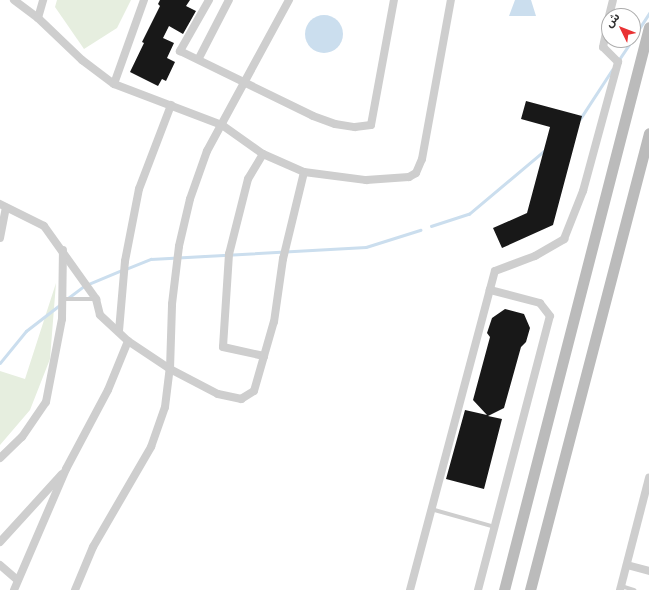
<!DOCTYPE html>
<html>
<head>
<meta charset="utf-8">
<style>
	body { margin:0 }
	#map { position:relative; width:649px; height:590px; overflow:hidden; background:#fff; font-family:Signika,"Noto Sans Arabic",sans-serif }
	div>[style] { position:absolute }
	.green>* { inset:0; background:#e6eedf }
	.water>* { inset:0; background:#cbdeee }
	.round { border-radius:50% }
	.stream>* { height:2.5px; margin:-1.25px; padding:0 1.25px; transform-origin:1.25px; border-radius:1.25px; background:#cbdeee }
	.building>* { inset:0; background:#181818 }
	.service>* { height:4px; margin:-2px; padding:0 2px; transform-origin:2px; border-radius:2px; background:#cecece }
	.minor>* { height:8px; margin:-4px; padding:0 4px; transform-origin:4px; border-radius:4px; background:#cecece }
	.secondary>* { height:11px; margin:-5.5px; padding:0 5.5px; transform-origin:5.5px; border-radius:5.5px; background:#bbb }
	span { translate:-50% -50%; white-space:nowrap; text-align:center; line-height:1.15; -webkit-text-stroke:4px #fff; paint-order:stroke }
	.north { position:absolute; left:601px; top:8px; width:40px; height:40px; box-sizing:border-box; background:#fff; border:1px solid #adadad; border-radius:50%; rotate:313deg; font-size:11px; font-weight:700; line-height:16px; text-align:center; color:#313131 }
	.north::after { content:''; display:block; margin:auto; width:14px; height:18px; background:#e93234; clip-path:polygon(50% 0,100% 100%,50% 72%,0 100%) }
</style>
</head>
<body>
<div id="map">
	<div class="green">
		<i style="clip-path:polygon(57px 0,131px 0,117px 28px,84px 49px,55px 7px)"></i>
		<i style="clip-path:polygon(56px 283px,50px 359px,30px 410px,0 445px,0 371px,25px 379px)"></i>
	</div>
	<div class="water">
		<i style="clip-path:polygon(515px 0,531px 0,536px 16px,509px 16px)"></i>
		<i class="round" style="left:305px;top:15px;width:38px;height:38px"></i>
	</div>
	<div class="stream">
		<i style="left:633px;top:38px;width:30px;rotate:-57deg"></i>
		<i style="left:618px;top:61px;width:25px;rotate:-56deg"></i>
		<i style="left:580px;top:119px;width:59px;rotate:-56.9deg"></i>
		<i style="left:431px;top:226px;width:40px;rotate:-18deg"></i>
		<i style="left:469px;top:214px;width:99px;rotate:-40.1deg"></i>
		<i style="left:126px;top:269px;width:27px;rotate:-22deg"></i>
		<i style="left:151px;top:259px;width:215px;rotate:-3.2deg"></i>
		<i style="left:366px;top:247px;width:57px;rotate:-17.5deg"></i>
		<i style="left:68px;top:298px;width:20px;rotate:-37deg"></i>
		<i style="left:84px;top:286px;width:41px;rotate:-22.8deg"></i>
		<i style="left:0;top:363px;width:41px;rotate:-50.9deg"></i>
		<i style="left:26px;top:331px;width:44px;rotate:-37.6deg"></i>
	</div>
	<div class="building">
		<i style="clip-path:polygon(160px 0,190px 0,186px 6px,196px 11px,183px 34px,169px 26px,163px 38px,174px 43px,167px 58px,175px 62px,166px 81px,162px 79px,158px 86px,130px 72px,144px 43px,142px 42px,160px 6px,158px 4px)"></i>
		<i style="clip-path:polygon(526px 101px,582px 116px,553px 225px,502px 248px,493px 228px,527px 213px,550px 127px,521px 119px)"></i>
		<i style="clip-path:polygon(505px 309px,524px 314px,530px 328px,526px 342px,521px 347px,504px 408px,488px 416px,502px 419px,484px 489px,446px 479px,465px 410px,487px 415px,473px 400px,490px 337px,487px 333px,492px 318px)"></i>
	</div>
	<div class="service">
		<i style="left:62px;top:299px;width:34px"></i>
		<i style="left:431px;top:509px;width:66px;rotate:15.7deg"></i>
		<i style="left:621px;top:586px;width:14px;rotate:17deg"></i>
	</div>
	<div class="minor">
		<i style="left:14px;top:0;width:30px;rotate:37deg"></i>
		<i style="left:38px;top:18px;width:61px;rotate:43.7deg"></i>
		<i style="left:82px;top:60px;width:40px;rotate:37deg"></i>
		<i style="left:144px;top:0;width:89px;rotate:109.7deg"></i>
		<i style="left:114px;top:84px;width:116px;rotate:20.8deg"></i>
		<i style="left:222px;top:125px;width:50px;rotate:35.3deg"></i>
		<i style="left:263px;top:154px;width:45px;rotate:23.7deg"></i>
		<i style="left:304px;top:172px;width:63px;rotate:7.4deg"></i>
		<i style="left:366px;top:180px;width:43px;rotate:-4deg"></i>
		<i style="left:409px;top:177px;width:8px;rotate:-30deg"></i>
		<i style="left:416px;top:173px;width:15px;rotate:-67deg"></i>
		<i style="left:422px;top:159px;width:162px;rotate:-79.7deg"></i>
		<i style="left:209px;top:0;width:59px;rotate:119.6deg"></i>
		<i style="left:180px;top:51px;width:148px;rotate:26deg"></i>
		<i style="left:313px;top:116px;width:23px;rotate:20deg"></i>
		<i style="left:335px;top:124px;width:20px;rotate:9deg"></i>
		<i style="left:355px;top:127px;width:16px;rotate:-7deg"></i>
		<i style="left:371px;top:125px;width:127px;rotate:-79.6deg"></i>
		<i style="left:609px;top:16px;width:16px;rotate:-76deg"></i>
		<i style="left:38px;top:18px;width:19px;rotate:-74deg"></i>
		<i style="left:199px;top:58px;width:65px;rotate:-62.7deg"></i>
		<i style="left:263px;top:154px;width:29px;rotate:121deg"></i>
		<i style="left:248px;top:179px;width:77px;rotate:104.2deg"></i>
		<i style="left:229px;top:254px;width:93px;rotate:93.7deg"></i>
		<i style="left:223px;top:347px;width:42px;rotate:12.4deg"></i>
		<i style="left:0;top:204px;width:49px;rotate:26.6deg"></i>
		<i style="left:44px;top:226px;width:90px;rotate:54.5deg"></i>
		<i style="left:96px;top:299px;width:16px;rotate:76deg"></i>
		<i style="left:100px;top:315px;width:38px;rotate:43deg"></i>
		<i style="left:128px;top:341px;width:50px;rotate:33.7deg"></i>
		<i style="left:170px;top:369px;width:54px;rotate:27.5deg"></i>
		<i style="left:218px;top:394px;width:24px;rotate:12deg"></i>
		<i style="left:241px;top:399px;width:15px;rotate:-32deg"></i>
		<i style="left:254px;top:391px;width:36px;rotate:-74deg"></i>
		<i style="left:264px;top:356px;width:35px;rotate:-74deg"></i>
		<i style="left:274px;top:322px;width:64px;rotate:-81.9deg"></i>
		<i style="left:283px;top:259px;width:89px;rotate:-76.4deg"></i>
		<i style="left:0;top:238px;width:31px;rotate:-79deg"></i>
		<i style="left:119px;top:331px;width:70px;rotate:-85.1deg"></i>
		<i style="left:125px;top:261px;width:73px;rotate:-79deg"></i>
		<i style="left:139px;top:189px;width:90px;rotate:-69.1deg"></i>
		<i style="left:0;top:458px;width:30px;rotate:-44deg"></i>
		<i style="left:22px;top:437px;width:42px;rotate:-55.6deg"></i>
		<i style="left:46px;top:402px;width:85px;rotate:-79.1deg"></i>
		<i style="left:62px;top:319px;width:69px;rotate:-89.2deg"></i>
		<i style="left:0;top:542px;width:92px;rotate:-47.6deg"></i>
		<i style="left:0;top:565px;width:23px;rotate:41deg"></i>
		<i style="left:627px;top:565px;width:23px;rotate:15deg"></i>
		<i style="left:14px;top:590px;width:132px;rotate:-66.7deg"></i>
		<i style="left:66px;top:469px;width:89px;rotate:-62deg"></i>
		<i style="left:108px;top:390px;width:53px;rotate:-67.8deg"></i>
		<i style="left:75px;top:590px;width:47px;rotate:-67.3deg"></i>
		<i style="left:93px;top:547px;width:116px;rotate:-59.9deg"></i>
		<i style="left:151px;top:447px;width:42px;rotate:-70.7deg"></i>
		<i style="left:165px;top:407px;width:38px;rotate:-83deg"></i>
		<i style="left:170px;top:369px;width:65px;rotate:-88.2deg"></i>
		<i style="left:172px;top:304px;width:58px;rotate:-83.1deg"></i>
		<i style="left:179px;top:246px;width:48px;rotate:-76.8deg"></i>
		<i style="left:190px;top:199px;width:51px;rotate:-70.5deg"></i>
		<i style="left:207px;top:151px;width:172px;rotate:-61.5deg"></i>
		<i style="left:410px;top:590px;width:330px;rotate:-75.1deg"></i>
		<i style="left:495px;top:271px;width:43px;rotate:-20.6deg"></i>
		<i style="left:535px;top:256px;width:34px;rotate:-30deg"></i>
		<i style="left:564px;top:239px;width:52px;rotate:-68.4deg"></i>
		<i style="left:583px;top:191px;width:134px;rotate:-74.8deg"></i>
		<i style="left:618px;top:62px;width:21px;rotate:-135deg"></i>
		<i style="left:603px;top:47px;width:30px;rotate:-78deg"></i>
		<i style="left:478px;top:590px;width:283px;rotate:-75.3deg"></i>
		<i style="left:550px;top:316px;width:16px;rotate:-128deg"></i>
		<i style="left:540px;top:303px;width:52px;rotate:-165.4deg"></i>
		<i style="left:620px;top:590px;width:116px;rotate:-75.5deg"></i>
	</div>
	<div class="secondary">
		<i style="left:504px;top:590px;width:581px;rotate:-75.56deg"></i>
		<i style="left:530px;top:590px;width:472px;rotate:-75.4deg"></i>
	</div>
	<div class="north">ش</div>
</div>
</body>
</html>
